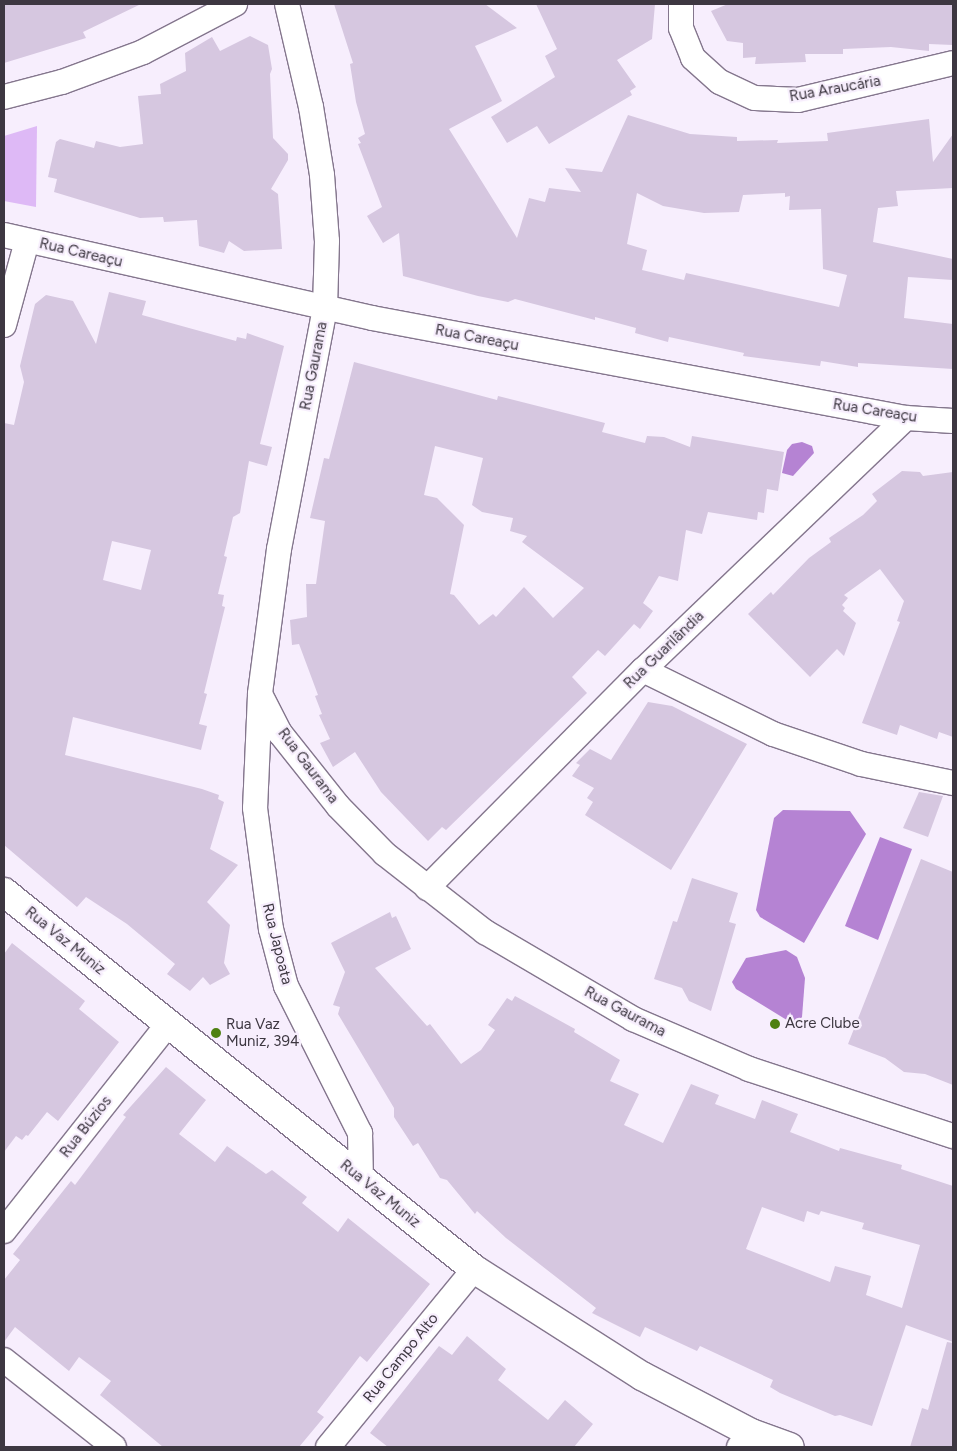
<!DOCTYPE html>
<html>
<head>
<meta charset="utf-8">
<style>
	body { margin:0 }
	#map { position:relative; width:957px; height:1451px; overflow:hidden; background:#f7eefd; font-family:Figtree,sans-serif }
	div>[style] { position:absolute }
	.green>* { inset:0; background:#deb9f6 }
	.water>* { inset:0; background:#b583d3 }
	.building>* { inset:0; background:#d6c7e0 }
	.roads { filter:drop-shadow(1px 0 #84768d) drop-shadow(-1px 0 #84768d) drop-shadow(0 1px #84768d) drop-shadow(0 -1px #84768d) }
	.street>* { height:24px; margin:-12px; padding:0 12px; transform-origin:12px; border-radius:12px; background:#fff }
	.secondary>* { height:28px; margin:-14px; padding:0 14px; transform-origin:14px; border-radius:14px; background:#fff }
	.dots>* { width:14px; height:14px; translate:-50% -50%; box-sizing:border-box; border:2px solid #f7eefd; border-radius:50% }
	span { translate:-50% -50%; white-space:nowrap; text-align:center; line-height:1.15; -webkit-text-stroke:4.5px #f7eefd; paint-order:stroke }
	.street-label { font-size:15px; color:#3d3741 }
	.poi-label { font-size:15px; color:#3d3741 }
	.left { translate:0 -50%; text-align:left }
	.frame { position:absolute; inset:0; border:5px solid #3d3741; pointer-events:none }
</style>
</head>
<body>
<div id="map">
	<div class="green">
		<i style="clip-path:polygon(37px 126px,36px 207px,4px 201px,4px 136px)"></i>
	</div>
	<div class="water">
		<i style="clip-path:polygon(802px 442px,812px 446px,814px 453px,793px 476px,782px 473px,787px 450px,792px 444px)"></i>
		<i style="clip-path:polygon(783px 810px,850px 811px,866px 834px,804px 943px,760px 917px,756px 910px,774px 818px)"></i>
		<i style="clip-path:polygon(880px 837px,912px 849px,878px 940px,845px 926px)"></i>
		<i style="clip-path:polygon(786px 950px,797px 957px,805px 978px,802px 1017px,795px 1025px,736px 989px,732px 982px,746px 958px)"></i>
	</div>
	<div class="building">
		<i style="clip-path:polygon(4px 4px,141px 4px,83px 32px,86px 38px,4px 63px)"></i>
		<i style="clip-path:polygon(evenodd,334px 4px,485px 4px,517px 28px,475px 46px,502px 101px,449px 129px,517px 238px,529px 198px,545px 202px,549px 188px,581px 192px,565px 168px,602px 172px,628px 115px,690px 134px,737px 137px,737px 141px,778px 140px,777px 143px,828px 141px,827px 133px,929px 119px,933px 162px,953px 134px,953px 188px,896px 191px,898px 206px,878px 208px,873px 242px,953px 259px,953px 280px,908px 277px,904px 318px,953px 324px,953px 369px,858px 363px,858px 367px,821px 361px,820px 366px,743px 356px,744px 353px,669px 337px,668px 342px,635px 333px,636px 328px,595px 317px,595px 320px,515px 299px,508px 302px,478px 296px,403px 276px,399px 233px,383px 243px,367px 216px,382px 207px,358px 144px,361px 143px,358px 138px,365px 134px,356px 102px,350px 64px,353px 63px,334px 4px,637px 193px,663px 206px,704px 213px,739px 212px,743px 195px,785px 193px,785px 197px,790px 196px,789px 210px,821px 209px,823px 269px,847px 275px,839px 307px,686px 273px,684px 280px,642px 270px,647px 250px,627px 244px,637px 193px)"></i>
		<i style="clip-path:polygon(536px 4px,655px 4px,652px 39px,617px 60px,636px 87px,630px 91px,632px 95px,549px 144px,537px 126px,507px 143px,491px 117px,555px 77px,545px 56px,557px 49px)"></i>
		<i style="clip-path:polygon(728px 4px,953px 4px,953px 45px,929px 44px,929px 51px,891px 47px,843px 49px,843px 54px,805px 54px,806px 62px,755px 64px,756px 57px,743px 58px,743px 43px,727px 41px,711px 11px)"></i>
		<i style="clip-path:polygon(250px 36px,268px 45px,272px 69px,270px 74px,273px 138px,288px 154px,288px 160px,271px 189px,278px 194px,282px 249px,244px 251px,229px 241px,224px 253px,199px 246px,197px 220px,164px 222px,163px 217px,140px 218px,54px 192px,57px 179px,48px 177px,56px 142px,60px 139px,94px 148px,96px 141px,120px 147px,143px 144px,138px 96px,161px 94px,160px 84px,186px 71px,185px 53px,212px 37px,220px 51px)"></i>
		<i style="clip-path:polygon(evenodd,109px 292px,146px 301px,142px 315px,236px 341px,237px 337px,246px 339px,247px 333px,284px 346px,260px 444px,272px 447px,267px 466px,249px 461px,240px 513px,233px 517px,224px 556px,227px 557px,218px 594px,224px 595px,222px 606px,225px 607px,204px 693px,207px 694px,199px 724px,207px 726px,201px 750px,73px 717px,65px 755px,202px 789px,219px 795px,218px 799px,224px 802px,210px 849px,238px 865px,207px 902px,230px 925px,224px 963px,230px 974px,210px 985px,203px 977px,190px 991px,167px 974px,175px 964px,127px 924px,86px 897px,77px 907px,4px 845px,4px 423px,14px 425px,24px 382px,20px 366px,35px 304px,46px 295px,73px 301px,96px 344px,109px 292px,112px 541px,151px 550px,141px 590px,103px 580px,112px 541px)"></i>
		<i style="clip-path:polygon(evenodd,354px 362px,497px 400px,498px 396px,605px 423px,602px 432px,645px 443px,647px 436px,664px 437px,690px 447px,692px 436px,784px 452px,778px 491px,767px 489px,764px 513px,758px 512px,757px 520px,708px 512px,702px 534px,686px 530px,678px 581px,659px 576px,643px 603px,653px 611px,640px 629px,634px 624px,605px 656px,598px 650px,572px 677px,587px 693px,446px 830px,442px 827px,428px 841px,381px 792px,355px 752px,333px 767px,320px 743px,330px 739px,319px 715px,322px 714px,315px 696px,318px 695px,299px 644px,292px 645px,290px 620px,307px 617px,306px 584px,316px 584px,325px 521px,310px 518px,324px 458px,329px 459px,354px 362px,435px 446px,483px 458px,472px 505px,482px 512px,513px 518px,510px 531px,527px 536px,522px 542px,584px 588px,553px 618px,524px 587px,496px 617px,493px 614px,479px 625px,454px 595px,450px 594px,464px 525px,437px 498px,424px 495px,435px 446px)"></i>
		<i style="clip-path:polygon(902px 471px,920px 472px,923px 476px,953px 472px,953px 737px,939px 732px,937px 739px,900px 725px,897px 735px,862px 723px,900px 622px,897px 621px,904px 601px,880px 569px,844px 595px,848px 598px,842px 605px,845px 608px,843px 611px,856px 623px,844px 656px,837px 649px,810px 677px,748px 614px,771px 592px,773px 595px,809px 558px,831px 542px,829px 538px,863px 515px,877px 501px,872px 494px)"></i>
		<i style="clip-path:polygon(648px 702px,672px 706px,747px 744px,671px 870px,585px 815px,593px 802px,587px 798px,594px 788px,572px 776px,580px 765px,576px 763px,590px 749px,611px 760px)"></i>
		<i style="clip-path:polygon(919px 792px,943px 796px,928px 837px,903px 828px)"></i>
		<i style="clip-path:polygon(921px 859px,953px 872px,953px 1085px,925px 1074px,904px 1072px,885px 1058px,848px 1044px)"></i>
		<i style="clip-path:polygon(692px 878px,738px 893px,729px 922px,736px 924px,711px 1011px,689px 1001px,682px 988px,654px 979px,673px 921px,677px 922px)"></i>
		<i style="clip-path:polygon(evenodd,390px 912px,392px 918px,396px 916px,411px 949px,375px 968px,427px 1026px,430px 1024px,461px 1064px,481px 1050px,495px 1030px,488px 1025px,507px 998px,512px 1001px,515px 996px,575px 1029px,574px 1032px,620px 1060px,610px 1081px,639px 1094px,624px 1125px,663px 1143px,691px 1084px,719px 1095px,715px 1104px,755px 1119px,762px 1100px,798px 1114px,790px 1132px,839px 1151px,840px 1148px,902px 1165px,901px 1169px,953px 1186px,953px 1342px,906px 1325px,872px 1426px,840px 1415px,835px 1416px,780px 1393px,770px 1387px,773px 1380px,700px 1346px,697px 1351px,645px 1327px,640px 1337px,592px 1313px,596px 1308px,506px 1238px,477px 1211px,475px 1214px,447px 1180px,440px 1178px,418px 1143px,413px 1146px,394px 1117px,394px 1108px,338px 1014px,340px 1007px,333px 1005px,345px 972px,331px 943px,390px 912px,762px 1207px,804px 1222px,807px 1211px,819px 1215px,821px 1211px,864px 1223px,862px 1229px,920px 1245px,902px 1308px,866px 1295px,871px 1276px,835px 1266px,830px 1282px,746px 1249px,762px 1207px)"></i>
		<i style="clip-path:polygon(12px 943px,85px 1001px,79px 1009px,119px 1042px,58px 1121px,47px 1112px,28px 1136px,26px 1135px,22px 1140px,16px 1136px,4px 1152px,4px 954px)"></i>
		<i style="clip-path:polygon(166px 1067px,206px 1100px,179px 1134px,215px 1162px,227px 1146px,266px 1174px,272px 1170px,307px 1197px,302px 1203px,338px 1232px,348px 1218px,430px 1284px,367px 1362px,360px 1356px,317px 1412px,324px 1417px,299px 1447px,163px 1447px,100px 1395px,111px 1381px,79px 1357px,69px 1371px,15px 1327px,4px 1342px,4px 1280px,20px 1260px,13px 1254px,71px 1181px,75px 1185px,126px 1117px,123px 1115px)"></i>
		<i style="clip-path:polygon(467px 1336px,506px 1369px,498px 1380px,548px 1420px,565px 1400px,593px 1424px,574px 1447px,388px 1447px,370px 1433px,439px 1346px,452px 1355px)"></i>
		<i style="clip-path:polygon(947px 1342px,953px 1343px,953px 1447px,910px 1447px,922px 1408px,928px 1410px)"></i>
	</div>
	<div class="roads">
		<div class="street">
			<i style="left:287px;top:4px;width:106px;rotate:76.9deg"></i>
			<i style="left:311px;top:107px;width:69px;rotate:80.8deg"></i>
			<i style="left:322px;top:175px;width:66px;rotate:85.7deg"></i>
			<i style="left:327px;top:241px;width:67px;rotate:91.7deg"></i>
			<i style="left:325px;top:308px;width:245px;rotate:100.8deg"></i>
			<i style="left:279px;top:549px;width:146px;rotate:97.5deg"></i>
			<i style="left:260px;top:694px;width:44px;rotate:62.9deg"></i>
			<i style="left:280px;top:733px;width:93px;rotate:51.5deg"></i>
			<i style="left:338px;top:806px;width:67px;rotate:45.6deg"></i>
			<i style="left:385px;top:854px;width:127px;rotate:38deg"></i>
			<i style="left:485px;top:932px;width:172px;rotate:30.4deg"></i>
			<i style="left:633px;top:1019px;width:126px;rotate:23.3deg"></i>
			<i style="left:749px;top:1069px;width:215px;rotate:18.2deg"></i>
			<i style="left:681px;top:4px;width:24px;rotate:90deg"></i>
			<i style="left:681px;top:28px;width:32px;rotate:68deg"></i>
			<i style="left:693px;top:58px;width:36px;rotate:42deg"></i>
			<i style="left:720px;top:82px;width:38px;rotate:25deg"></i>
			<i style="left:755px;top:98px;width:43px;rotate:2.7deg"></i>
			<i style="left:798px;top:100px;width:159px;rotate:-13.4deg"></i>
			<i style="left:4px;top:97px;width:60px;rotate:-14.5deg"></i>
			<i style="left:62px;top:82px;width:86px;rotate:-20.3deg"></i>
			<i style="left:143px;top:52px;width:104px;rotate:-27.6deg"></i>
			<i style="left:4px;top:235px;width:377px;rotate:12.7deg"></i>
			<i style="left:372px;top:318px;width:543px;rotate:10.61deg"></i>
			<i style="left:906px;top:418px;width:47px;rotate:3.7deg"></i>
			<i style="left:4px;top:325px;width:87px;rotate:-74.7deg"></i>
			<i style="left:643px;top:670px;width:145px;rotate:26.2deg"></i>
			<i style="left:773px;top:734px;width:93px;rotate:18.8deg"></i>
			<i style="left:861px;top:764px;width:94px;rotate:11.7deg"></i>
			<i style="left:260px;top:695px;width:113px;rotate:92.5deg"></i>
			<i style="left:255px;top:808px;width:122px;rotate:82.5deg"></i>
			<i style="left:271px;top:929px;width:59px;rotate:75.3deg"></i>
			<i style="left:286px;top:986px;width:165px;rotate:63.3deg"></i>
			<i style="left:360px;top:1133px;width:46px;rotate:88.8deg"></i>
			<i style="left:427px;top:888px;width:307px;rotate:-45.3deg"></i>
			<i style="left:643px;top:670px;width:364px;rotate:-43.8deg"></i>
			<i style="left:4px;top:1231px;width:264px;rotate:-51.6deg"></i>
			<i style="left:4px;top:1360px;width:140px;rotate:38.3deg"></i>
			<i style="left:328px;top:1447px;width:230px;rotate:-50.6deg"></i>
			<i style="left:739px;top:1447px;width:18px;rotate:-49deg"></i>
		</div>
		<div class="secondary">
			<i style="left:4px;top:892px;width:603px;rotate:38.73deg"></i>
			<i style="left:474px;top:1269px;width:199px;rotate:32.5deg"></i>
			<i style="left:642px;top:1376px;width:123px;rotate:27.6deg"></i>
			<i style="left:751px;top:1433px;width:41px;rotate:19.7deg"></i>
		</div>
	</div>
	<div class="dots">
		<i style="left:775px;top:1024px;background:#4e8011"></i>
		<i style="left:216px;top:1033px;background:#4e8011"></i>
	</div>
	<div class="street-label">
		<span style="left:835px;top:89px;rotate:-10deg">Rua Araucária</span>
		<span style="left:81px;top:253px;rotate:13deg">Rua Careaçu</span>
		<span style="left:477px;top:338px;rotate:11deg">Rua Careaçu</span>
		<span style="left:314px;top:366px;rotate:-79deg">Rua Gaurama</span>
		<span style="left:875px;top:411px;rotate:9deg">Rua Careaçu</span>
		<span style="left:664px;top:650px;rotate:-44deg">Rua Guarilândia</span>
		<span style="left:308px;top:766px;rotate:53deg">Rua Gaurama</span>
		<span style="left:65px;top:941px;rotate:39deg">Rua Vaz Muniz</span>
		<span style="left:277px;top:944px;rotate:76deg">Rua Japoata</span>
		<span style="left:625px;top:1012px;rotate:28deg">Rua Gaurama</span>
		<span style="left:86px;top:1127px;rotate:-52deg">Rua Búzios</span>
		<span style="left:380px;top:1194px;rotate:39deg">Rua Vaz Muniz</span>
		<span style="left:401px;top:1358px;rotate:-51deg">Rua Campo Alto</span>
	</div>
	<div class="poi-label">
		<span class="left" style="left:226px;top:1033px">Rua Vaz<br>Muniz, 394</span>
		<span class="left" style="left:785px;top:1024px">Acre Clube</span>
	</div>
	<div class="frame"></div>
</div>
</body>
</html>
